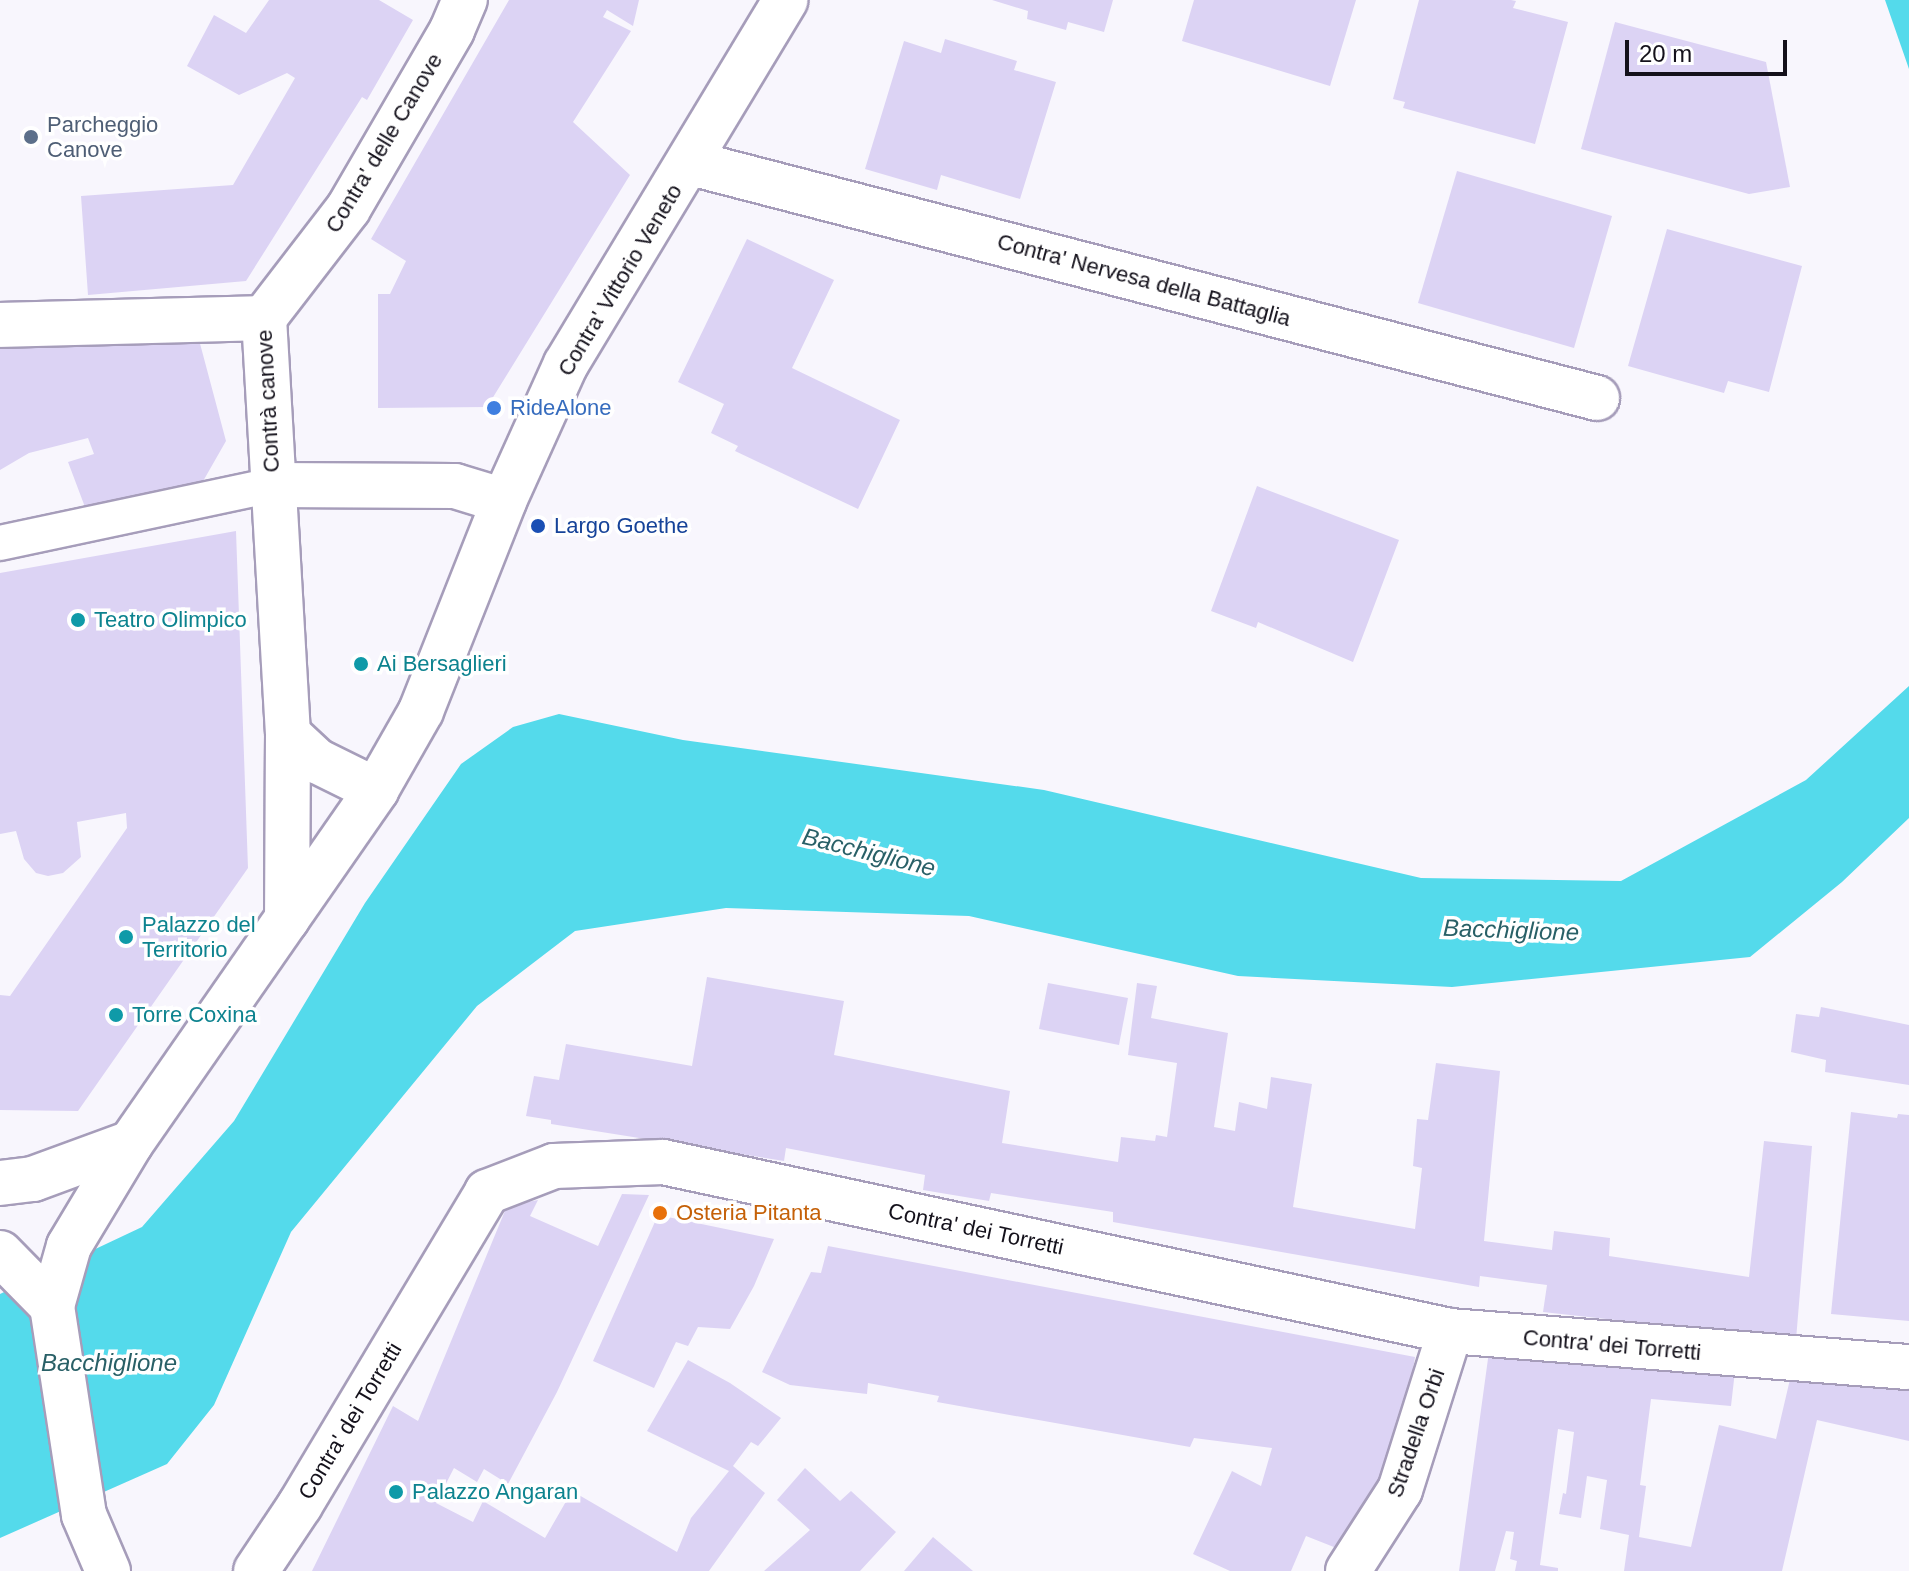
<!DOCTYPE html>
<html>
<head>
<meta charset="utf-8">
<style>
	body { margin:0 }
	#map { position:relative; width:1909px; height:1571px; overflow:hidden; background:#f8f6fd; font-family:Arial,sans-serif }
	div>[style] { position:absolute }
	.water>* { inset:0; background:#54daeb }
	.building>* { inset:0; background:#dcd3f4 }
	.roads { filter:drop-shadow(2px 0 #a69dba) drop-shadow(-2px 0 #a69dba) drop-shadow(0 2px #a69dba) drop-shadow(0 -2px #a69dba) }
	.pedestrian>* { height:34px; margin:-17px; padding:0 17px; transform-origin:17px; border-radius:17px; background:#fff }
	.minor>* { height:44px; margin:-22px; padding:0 22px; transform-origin:22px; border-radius:22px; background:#fff }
	.tertiary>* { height:44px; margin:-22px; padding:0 22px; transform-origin:22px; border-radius:22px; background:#fff }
	.dots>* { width:22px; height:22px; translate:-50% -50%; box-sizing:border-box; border:4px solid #fff; border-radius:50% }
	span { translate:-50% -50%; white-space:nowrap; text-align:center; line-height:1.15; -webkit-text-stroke:7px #fff; paint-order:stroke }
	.service-label { font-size:22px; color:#4e5e75 }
	.left { translate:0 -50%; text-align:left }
	.street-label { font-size:22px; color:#14111b }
	.shop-label { font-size:22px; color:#366cbe }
	.transit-label { font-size:22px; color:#164399 }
	.culture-label { font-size:22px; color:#0d838f }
	.food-label { font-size:22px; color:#c56008 }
	.water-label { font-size:24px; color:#296067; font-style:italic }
	.scale { position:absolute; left:1625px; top:40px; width:162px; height:36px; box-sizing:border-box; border:4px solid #14111b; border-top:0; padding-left:10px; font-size:24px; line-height:28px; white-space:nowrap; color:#14111b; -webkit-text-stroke:6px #fff; paint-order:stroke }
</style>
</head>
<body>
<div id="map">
	<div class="water">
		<i style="clip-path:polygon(1885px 0,1909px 0,1909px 69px)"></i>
		<i style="clip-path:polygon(1909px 686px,1909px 818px,1842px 882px,1750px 957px,1452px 987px,1238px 976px,969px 916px,726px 908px,575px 931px,477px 1006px,291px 1232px,214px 1405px,167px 1464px,0 1538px,0 1294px,142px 1227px,234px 1121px,365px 903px,461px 764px,513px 727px,559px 714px,683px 740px,1044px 790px,1421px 878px,1621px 881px,1806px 780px)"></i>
	</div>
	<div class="building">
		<i style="clip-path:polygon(269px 0,379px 0,413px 20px,367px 100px,362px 97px,246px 281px,88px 295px,81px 196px,233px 185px,295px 78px,287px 73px,239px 95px,187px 66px,214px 15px,246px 33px)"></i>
		<i style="clip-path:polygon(509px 0,639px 0,633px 26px,607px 10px,603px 17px,631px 31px,573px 122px,630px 175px,487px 407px,378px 408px,378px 294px,390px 294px,406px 261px,371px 239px)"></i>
		<i style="clip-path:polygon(992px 0,1113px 0,1104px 32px,1068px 22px,1066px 30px,1027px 19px,1028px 11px)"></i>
		<i style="clip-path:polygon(1194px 0,1356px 0,1330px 86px,1182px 41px)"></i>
		<i style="clip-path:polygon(1419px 0,1511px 0,1516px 1px,1513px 8px,1568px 22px,1535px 144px,1403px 108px,1405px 102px,1393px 99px)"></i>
		<i style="clip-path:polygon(1615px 22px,1766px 62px,1790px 187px,1749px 194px,1581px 149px)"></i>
		<i style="clip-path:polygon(945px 39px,1017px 61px,1014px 70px,1056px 82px,1020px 199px,941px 175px,937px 190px,865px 169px,904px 41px,941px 53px)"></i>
		<i style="clip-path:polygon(1457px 171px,1612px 216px,1574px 348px,1418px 303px)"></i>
		<i style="clip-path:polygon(1667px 229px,1802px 266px,1769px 392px,1728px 381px,1724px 393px,1628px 366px)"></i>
		<i style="clip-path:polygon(747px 239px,834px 280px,792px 368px,900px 420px,858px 509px,735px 451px,738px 446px,711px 433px,724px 404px,678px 382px)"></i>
		<i style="clip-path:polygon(194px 321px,226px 441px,202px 483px,88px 515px,68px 462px,94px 454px,88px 438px,29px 453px,0 470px,0 340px)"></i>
		<i style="clip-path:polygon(1257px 486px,1399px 540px,1353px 662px,1258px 622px,1256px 628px,1211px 611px)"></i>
		<i style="clip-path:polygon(236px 531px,248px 868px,78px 1111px,0 1110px,0 995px,10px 996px,127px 828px,126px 813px,77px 822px,81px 857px,63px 873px,48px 876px,36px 873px,24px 859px,16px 831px,0 834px,0 573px)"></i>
		<i style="clip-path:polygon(707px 977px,844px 1001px,834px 1055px,1010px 1091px,1002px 1143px,1118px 1162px,1121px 1137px,1155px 1141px,1156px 1135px,1167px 1137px,1177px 1063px,1128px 1055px,1137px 983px,1157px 986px,1151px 1018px,1228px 1033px,1214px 1127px,1235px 1131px,1239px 1102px,1267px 1109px,1271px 1077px,1312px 1084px,1293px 1207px,1415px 1229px,1422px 1168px,1413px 1166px,1417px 1119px,1428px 1120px,1436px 1063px,1500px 1071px,1484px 1241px,1552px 1250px,1554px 1231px,1610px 1238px,1609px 1256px,1749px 1277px,1764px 1141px,1812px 1146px,1796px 1340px,1543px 1312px,1547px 1285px,1480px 1276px,1479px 1287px,1113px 1222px,1113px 1212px,991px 1193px,989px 1201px,923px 1190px,925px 1175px,786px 1148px,784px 1161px,551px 1124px,551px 1120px,526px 1116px,534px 1076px,559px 1080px,566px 1044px,692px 1066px)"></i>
		<i style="clip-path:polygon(1048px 983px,1128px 998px,1119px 1045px,1039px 1029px)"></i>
		<i style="clip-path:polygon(1821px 1007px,1909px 1025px,1909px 1085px,1825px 1072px,1826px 1060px,1791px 1052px,1796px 1014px,1819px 1017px)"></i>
		<i style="clip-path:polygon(1851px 1112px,1897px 1118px,1898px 1114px,1909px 1115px,1909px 1321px,1831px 1314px)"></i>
		<i style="clip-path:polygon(622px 1194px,649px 1195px,557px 1392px,508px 1484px,484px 1469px,477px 1482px,454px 1468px,436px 1503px,473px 1522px,483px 1501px,545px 1538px,572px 1491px,677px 1552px,691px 1518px,729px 1471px,647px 1431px,688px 1360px,730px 1383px,781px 1418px,758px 1446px,751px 1442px,733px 1466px,765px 1493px,709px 1571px,312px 1571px,393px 1406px,418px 1421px,507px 1206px,538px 1200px,530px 1216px,598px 1246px)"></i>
		<i style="clip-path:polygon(658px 1215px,774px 1239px,754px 1286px,730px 1329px,698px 1327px,688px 1346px,676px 1342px,654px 1388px,593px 1361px)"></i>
		<i style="clip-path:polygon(828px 1246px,1415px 1357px,1401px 1446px,1349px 1553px,1306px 1536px,1291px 1571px,1230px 1571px,1193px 1554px,1232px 1471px,1261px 1486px,1272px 1448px,1194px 1438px,1190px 1447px,937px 1402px,939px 1396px,868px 1383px,867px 1394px,790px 1385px,762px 1372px,811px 1272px,821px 1273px)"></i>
		<i style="clip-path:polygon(1490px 1344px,1735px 1371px,1731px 1406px,1651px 1399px,1640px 1485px,1646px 1486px,1639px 1537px,1691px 1547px,1719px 1425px,1776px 1439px,1791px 1375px,1909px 1383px,1909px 1441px,1817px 1420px,1782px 1571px,1624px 1571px,1629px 1535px,1600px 1529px,1607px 1480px,1587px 1476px,1581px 1518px,1559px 1514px,1563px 1493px,1566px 1494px,1574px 1432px,1558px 1429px,1540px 1565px,1558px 1568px,1558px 1571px,1515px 1571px,1517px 1561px,1510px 1559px,1514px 1532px,1506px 1531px,1495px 1571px,1459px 1571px)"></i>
		<i style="clip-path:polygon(805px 1468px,840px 1501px,851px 1491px,896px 1532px,860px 1571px,764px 1571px,810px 1530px,777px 1500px)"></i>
		<i style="clip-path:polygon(933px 1537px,973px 1571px,904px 1571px)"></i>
	</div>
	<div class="roads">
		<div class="pedestrian">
			<i style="left:0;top:543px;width:278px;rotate:-12deg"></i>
		</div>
		<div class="minor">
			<i style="left:691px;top:163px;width:936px;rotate:14.54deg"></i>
			<i style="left:264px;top:318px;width:417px;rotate:86.7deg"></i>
			<i style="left:288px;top:734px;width:185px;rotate:90.3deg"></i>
			<i style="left:264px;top:318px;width:138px;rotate:-52.4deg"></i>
			<i style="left:348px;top:209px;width:207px;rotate:-59.8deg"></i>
			<i style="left:452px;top:30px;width:33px;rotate:-67deg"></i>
			<i style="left:0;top:325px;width:264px;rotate:-1.5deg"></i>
			<i style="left:272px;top:485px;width:183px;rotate:0.3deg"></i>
			<i style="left:455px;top:486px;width:51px;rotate:17deg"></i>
			<i style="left:288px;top:734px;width:40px;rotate:43deg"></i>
			<i style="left:317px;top:761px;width:66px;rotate:26.2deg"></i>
			<i style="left:0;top:1183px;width:33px;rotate:-7deg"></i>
			<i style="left:33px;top:1179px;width:104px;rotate:-20.2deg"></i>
			<i style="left:52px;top:1306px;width:62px;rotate:-74.2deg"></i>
			<i style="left:69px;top:1246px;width:120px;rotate:-59deg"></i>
			<i style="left:131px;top:1143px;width:430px;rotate:-55.2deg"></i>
			<i style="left:376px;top:790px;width:91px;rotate:-60.3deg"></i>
			<i style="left:421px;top:711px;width:226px;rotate:-68.4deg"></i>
			<i style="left:504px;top:501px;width:150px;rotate:-65.7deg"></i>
			<i style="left:566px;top:364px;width:425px;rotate:-58.9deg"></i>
			<i style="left:256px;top:1571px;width:79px;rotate:-56.3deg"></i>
			<i style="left:300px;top:1505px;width:365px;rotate:-59.1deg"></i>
			<i style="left:487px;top:1192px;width:72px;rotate:-21.2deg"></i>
			<i style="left:554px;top:1166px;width:109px;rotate:-2.1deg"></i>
			<i style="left:663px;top:1162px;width:805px;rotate:12.12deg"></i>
			<i style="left:1450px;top:1331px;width:460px;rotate:4.5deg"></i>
			<i style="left:1348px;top:1571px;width:96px;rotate:-57.3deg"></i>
			<i style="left:1400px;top:1490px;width:167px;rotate:-72.5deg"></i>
		</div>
		<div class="tertiary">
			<i style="left:0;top:1253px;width:74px;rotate:45.5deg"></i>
			<i style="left:52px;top:1306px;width:211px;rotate:81.3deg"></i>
			<i style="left:84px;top:1515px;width:61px;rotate:66.8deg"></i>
		</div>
	</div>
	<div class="dots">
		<i style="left:31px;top:137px;background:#5c6f8a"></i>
		<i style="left:494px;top:408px;background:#3f7fe0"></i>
		<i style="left:538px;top:526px;background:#1a4fb4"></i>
		<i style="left:78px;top:620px;background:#0f9aa8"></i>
		<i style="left:361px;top:664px;background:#0f9aa8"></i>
		<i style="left:126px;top:937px;background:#0f9aa8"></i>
		<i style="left:116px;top:1015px;background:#0f9aa8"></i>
		<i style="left:660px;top:1213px;background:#e8710a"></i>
		<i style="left:396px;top:1492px;background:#0f9aa8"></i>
	</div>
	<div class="service-label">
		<span class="left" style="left:47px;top:137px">Parcheggio<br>Canove</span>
	</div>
	<div class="street-label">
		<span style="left:384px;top:143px;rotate:-59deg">Contra' delle Canove</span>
		<span style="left:620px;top:280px;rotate:-59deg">Contra' Vittorio Veneto</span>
		<span style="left:1144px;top:280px;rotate:15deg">Contra' Nervesa della Battaglia</span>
		<span style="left:268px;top:401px;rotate:-93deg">Contrà canove</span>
		<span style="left:976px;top:1229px;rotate:12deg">Contra' dei Torretti</span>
		<span style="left:1612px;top:1345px;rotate:5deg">Contra' dei Torretti</span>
		<span style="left:350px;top:1421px;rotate:-59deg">Contra' dei Torretti</span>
		<span style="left:1416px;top:1433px;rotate:-71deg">Stradella Orbi</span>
	</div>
	<div class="shop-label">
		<span class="left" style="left:510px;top:408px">RideAlone</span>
	</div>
	<div class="transit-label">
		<span class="left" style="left:554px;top:526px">Largo Goethe</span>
	</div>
	<div class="culture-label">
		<span class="left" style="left:94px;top:620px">Teatro Olimpico</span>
		<span class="left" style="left:377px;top:664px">Ai Bersaglieri</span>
		<span class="left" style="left:142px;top:937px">Palazzo del<br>Territorio</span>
		<span class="left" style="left:132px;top:1015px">Torre Coxina</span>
		<span class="left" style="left:412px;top:1492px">Palazzo Angaran</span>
	</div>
	<div class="food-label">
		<span class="left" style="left:676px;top:1213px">Osteria Pitanta</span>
	</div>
	<div class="water-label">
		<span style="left:869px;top:852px;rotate:14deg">Bacchiglione</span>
		<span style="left:1511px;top:930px;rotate:2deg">Bacchiglione</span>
		<span style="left:109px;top:1363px">Bacchiglione</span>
	</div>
	<div class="scale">20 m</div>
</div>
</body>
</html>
